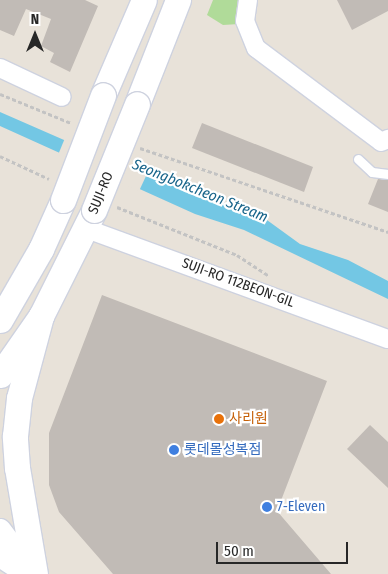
<!DOCTYPE html>
<html>
<head>
<meta charset="utf-8">
<style>
	body { margin:0 }
	#map { position:relative; width:388px; height:574px; overflow:hidden; background:#e8e2d9; font-family:"Fira Sans Condensed","Noto Sans KR",sans-serif }
	div>[style] { position:absolute }
	.green>* { inset:0; background:#b0db99 }
	.water>* { inset:0; background:#73c7e4 }
	.pier>* { inset:0; background:#e8e2d9 }
	.building>* { inset:0; background:#c1bbb6 }
	.path>* { height:3px; margin-top:-1.5px; transform-origin:0; background:repeating-linear-gradient(90deg,#c3c3c3 0 4px,transparent 0 6.5px) }
	.roads { filter:drop-shadow(1px 0 #ced2df) drop-shadow(-1px 0 #ced2df) drop-shadow(0 1px #ced2df) drop-shadow(0 -1px #ced2df) }
	.service>* { height:9px; margin:-4.5px; padding:0 4.5px; transform-origin:4.5px; border-radius:4.5px; background:#fff }
	.minor>* { height:18px; margin:-9px; padding:0 9px; transform-origin:9px; border-radius:9px; background:#fff }
	.tertiary>* { height:22px; margin:-11px; padding:0 11px; transform-origin:11px; border-radius:11px; background:#fff }
	.secondary>* { height:25px; margin:-12.5px; padding:0 12.5px; transform-origin:12.5px; border-radius:12.5px; background:#fff }
	.bridges { filter:drop-shadow(1px 0 #ced2df) drop-shadow(-1px 0 #ced2df) drop-shadow(0 1px #ced2df) drop-shadow(0 -1px #ced2df) }
	.secondary-bridge>* { height:25px; margin:-12.5px; padding:0 12.5px; transform-origin:12.5px; border-radius:12.5px; background:#fff }
	.dots>* { width:14px; height:14px; translate:-50% -50%; box-sizing:border-box; border:2px solid #fff; border-radius:50% }
	span { translate:-50% -50%; white-space:nowrap; text-align:center; line-height:1.15; -webkit-text-stroke:4.5px #fff; paint-order:stroke }
	.street-label { font-size:14px; color:#272727 }
	.food-label { font-size:14px; color:#c56008 }
	.left { translate:0 -50%; text-align:left }
	.shop-label { font-size:14px; color:#366cbe }
	.water-label { font-size:15px; color:#17648a; font-style:italic }
	.north { position:absolute; left:10px; top:10px; width:50px; height:50px; -webkit-text-stroke:4px #fff; paint-order:stroke; rotate:0deg; font-size:14px; font-weight:700; line-height:20px; text-align:center; color:#272727 }
	.north::after { content:''; display:block; margin:auto; width:18px; height:22px; background:#272727; clip-path:polygon(50% 0,100% 100%,50% 72%,0 100%) }
	.scale { position:absolute; left:216px; top:542px; width:132px; height:22px; box-sizing:border-box; border:2px solid #272727; border-top:0; padding-left:6px; font-size:15px; line-height:18px; white-space:nowrap; color:#272727; -webkit-text-stroke:4px #fff; paint-order:stroke }
</style>
</head>
<body>
<div id="map">
	<div class="green">
		<i style="clip-path:polygon(213px 0,242px 0,239px 24px,223px 25px,207px 15px)"></i>
	</div>
	<div class="water">
		<i style="clip-path:polygon(0 112px,151px 178px,260px 215px,300px 244px,348px 260px,388px 281px,388px 299px,244px 230px,195px 214px,0 126px)"></i>
	</div>
	<div class="pier">
		<i style="clip-path:polygon(65px 138px,147px 174px,139px 191px,58px 155px)"></i>
	</div>
	<div class="building">
		<i style="clip-path:polygon(0 0,85px 0,98px 6px,70px 72px,50px 62px,54px 53px,41px 46px,51px 19px,26px 9px,14px 36px,0 30px)"></i>
		<i style="clip-path:polygon(337px 0,388px 0,388px 11px,352px 30px)"></i>
		<i style="clip-path:polygon(202px 123px,313px 167px,304px 192px,192px 148px)"></i>
		<i style="clip-path:polygon(378px 179px,388px 180px,388px 212px,368px 204px)"></i>
		<i style="clip-path:polygon(102px 295px,327px 381px,277px 511px,331px 574px,113px 574px,59px 512px,49px 485px,49px 433px)"></i>
		<i style="clip-path:polygon(370px 425px,388px 442px,388px 488px,347px 449px)"></i>
	</div>
	<div class="path">
		<i style="left:0;top:94px;width:77px;rotate:22.2deg"></i>
		<i style="left:140px;top:148px;width:262px;rotate:18.7deg"></i>
		<i style="left:0;top:156px;width:54px;rotate:25.1deg"></i>
		<i style="left:117px;top:207px;width:129px;rotate:21.8deg"></i>
		<i style="left:237px;top:255px;width:37px;rotate:33deg"></i>
	</div>
	<div class="roads">
		<div class="service">
			<i style="left:358px;top:159px;width:19px;rotate:43deg"></i>
			<i style="left:372px;top:172px;width:16px;rotate:7deg"></i>
		</div>
		<div class="minor">
			<i style="left:248px;top:0;width:21px;rotate:98deg"></i>
			<i style="left:245px;top:21px;width:29px;rotate:68deg"></i>
			<i style="left:256px;top:48px;width:156px;rotate:36.9deg"></i>
			<i style="left:381px;top:142px;width:8px;rotate:-23deg"></i>
			<i style="left:0;top:68px;width:68px;rotate:25.1deg"></i>
			<i style="left:87px;top:229px;width:320px;rotate:20.1deg"></i>
		</div>
		<div class="tertiary">
			<i style="left:0;top:530px;width:51px;rotate:52.9deg"></i>
		</div>
		<div class="secondary">
			<i style="left:103px;top:95px;width:103px;rotate:-66.7deg"></i>
			<i style="left:137px;top:104px;width:112px;rotate:-68.5deg"></i>
			<i style="left:0;top:320px;width:82px;rotate:-60deg"></i>
			<i style="left:41px;top:249px;width:54px;rotate:-65.8deg"></i>
			<i style="left:0;top:375px;width:72px;rotate:-55.2deg"></i>
			<i style="left:41px;top:316px;width:119px;rotate:-63.4deg"></i>
			<i style="left:0;top:554px;width:37px;rotate:33deg"></i>
			<i style="left:35px;top:574px;width:108px;rotate:-99.6deg"></i>
			<i style="left:17px;top:468px;width:32px;rotate:-94deg"></i>
			<i style="left:15px;top:436px;width:38px;rotate:-84deg"></i>
			<i style="left:19px;top:398px;width:85px;rotate:-75deg"></i>
		</div>
	</div>
	<div class="bridges">
		<div class="secondary-bridge">
			<i style="left:63px;top:200px;width:112px;rotate:-69.1deg"></i>
			<i style="left:94px;top:210px;width:114px;rotate:-67.9deg"></i>
		</div>
	</div>
	<div class="dots">
		<i style="left:219px;top:419px;background:#e8710a"></i>
		<i style="left:174px;top:450px;background:#3f7fe0"></i>
		<i style="left:267px;top:507px;background:#3f7fe0"></i>
	</div>
	<div class="street-label">
		<span style="left:101px;top:193px;rotate:-68deg">SUJI-RO</span>
		<span style="left:238px;top:283px;rotate:20deg">SUJI-RO 112BEON-GIL</span>
	</div>
	<div class="food-label">
		<span class="left" style="left:229px;top:419px">사리원</span>
	</div>
	<div class="shop-label">
		<span class="left" style="left:184px;top:450px">롯데몰성복점</span>
		<span class="left" style="left:277px;top:507px">7-Eleven</span>
	</div>
	<div class="water-label">
		<span style="left:200px;top:191px;rotate:22deg">Seongbokcheon Stream</span>
	</div>
	<div class="north">N</div>
	<div class="scale">50 m</div>
</div>
</body>
</html>
